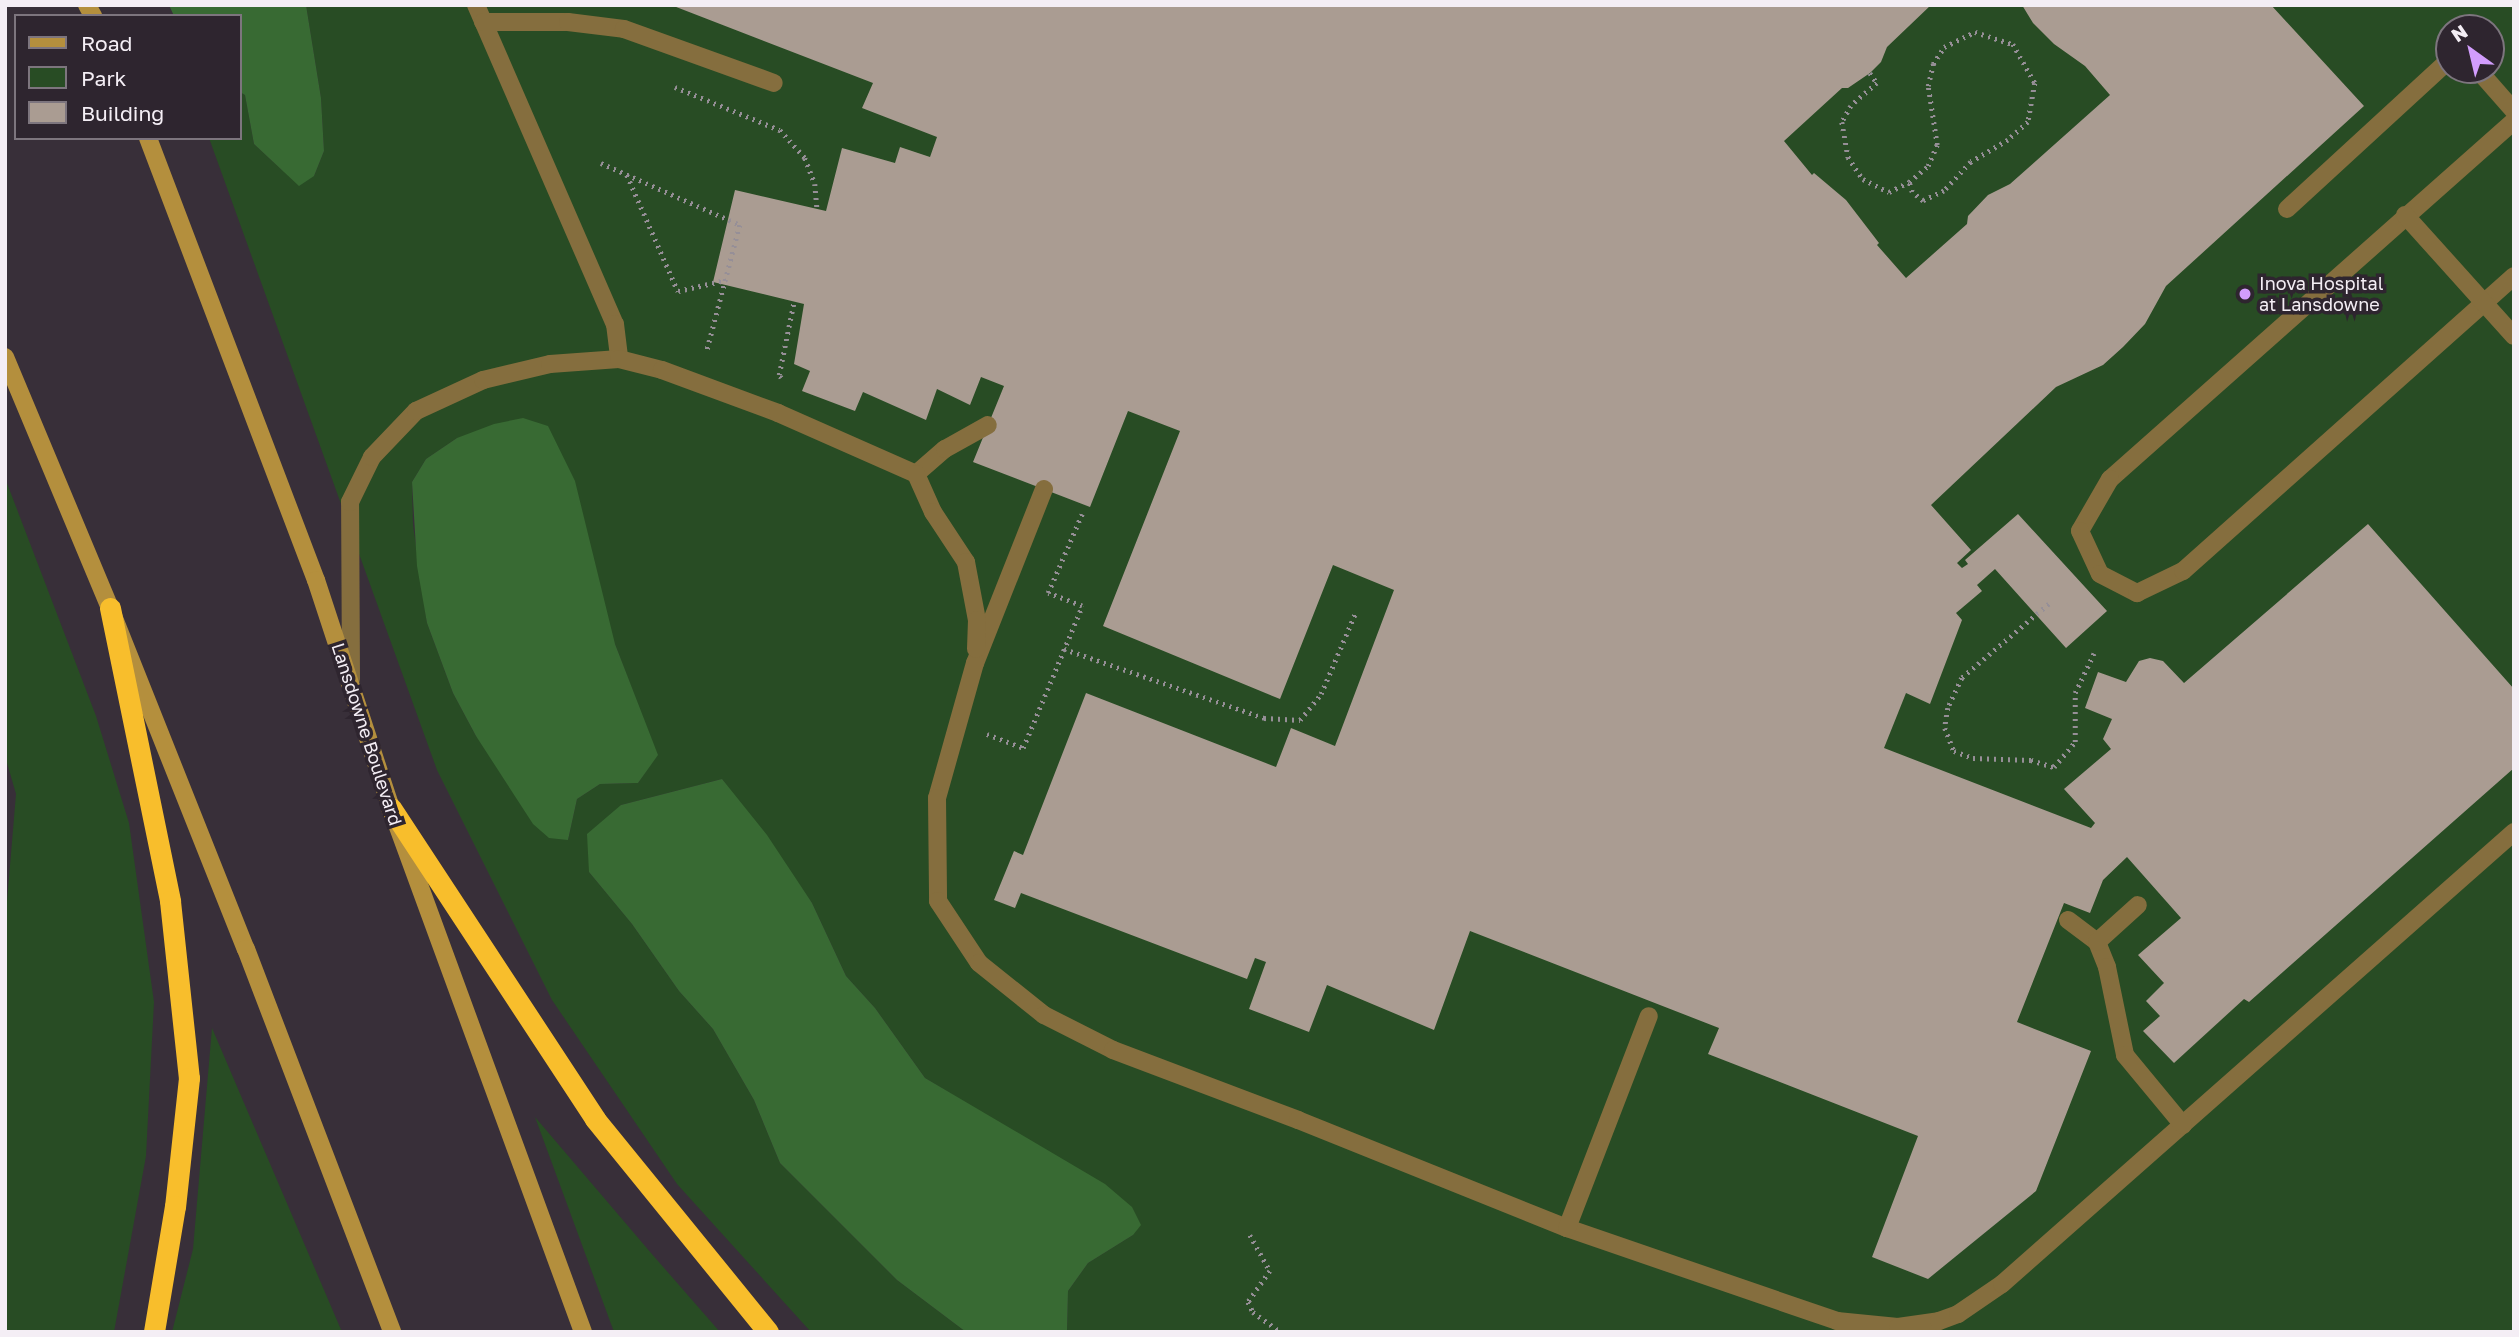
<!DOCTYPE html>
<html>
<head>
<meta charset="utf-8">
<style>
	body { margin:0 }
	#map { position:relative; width:2519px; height:1337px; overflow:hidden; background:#382f39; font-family:"Golos Text",sans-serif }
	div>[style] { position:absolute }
	.green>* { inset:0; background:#284c24 }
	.forest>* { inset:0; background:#386a33 }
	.building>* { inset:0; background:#aa9c92 }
	.path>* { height:4.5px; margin-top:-2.25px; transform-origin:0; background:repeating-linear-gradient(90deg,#968f97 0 2px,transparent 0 7px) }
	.lane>* { height:18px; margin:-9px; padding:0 9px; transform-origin:9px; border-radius:9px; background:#856e3e }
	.secondary>* { height:18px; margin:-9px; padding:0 9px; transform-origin:9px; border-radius:9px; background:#b48f3d }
	.highway>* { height:21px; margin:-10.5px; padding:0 10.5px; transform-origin:10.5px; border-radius:10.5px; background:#f8be2c }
	.dots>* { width:19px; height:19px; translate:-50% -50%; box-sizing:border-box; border:4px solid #2e252f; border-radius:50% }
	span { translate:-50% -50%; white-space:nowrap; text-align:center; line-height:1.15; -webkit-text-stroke:7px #2e252f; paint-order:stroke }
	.poi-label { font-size:18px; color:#f4eef5 }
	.left { translate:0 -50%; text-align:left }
	.street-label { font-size:18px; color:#f4eef5 }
	.frame { position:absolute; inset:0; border:7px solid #f4eef5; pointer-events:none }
	.legend { position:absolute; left:14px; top:14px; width:228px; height:126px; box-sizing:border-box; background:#2e252f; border:2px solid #7d757e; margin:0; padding:9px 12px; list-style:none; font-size:21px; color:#f4eef5 }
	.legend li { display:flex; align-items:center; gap:14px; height:35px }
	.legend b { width:35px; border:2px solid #7d757e }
	.north { position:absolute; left:2435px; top:14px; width:70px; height:70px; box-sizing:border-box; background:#2e252f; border:2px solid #7d757e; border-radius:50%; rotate:326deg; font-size:19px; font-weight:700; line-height:28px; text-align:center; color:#f4eef5 }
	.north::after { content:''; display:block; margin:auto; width:24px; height:32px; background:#d29dfd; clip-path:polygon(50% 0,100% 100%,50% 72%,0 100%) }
</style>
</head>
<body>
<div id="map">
	<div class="green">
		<i style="clip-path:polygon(evenodd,306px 5px,2514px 5px,2514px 1332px,1067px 1332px,1068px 1291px,1088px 1263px,1133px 1235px,953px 1095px,925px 1078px,875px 1008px,846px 976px,812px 903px,722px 779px,621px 805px,589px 872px,632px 924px,679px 991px,713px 1029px,754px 1100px,780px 1163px,897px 1280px,966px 1332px,811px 1332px,677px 1184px,552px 1000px,437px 770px,209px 138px,240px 138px,240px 92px,245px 95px,254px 144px,282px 170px,314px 176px,324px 151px,321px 98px,306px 5px,2449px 28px,2491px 28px,2491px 70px,2449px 70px,2449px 28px,306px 5px,457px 438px,615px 644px,657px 755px,638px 783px,600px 784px,577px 799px,568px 840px,476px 736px,453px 693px,427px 623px,413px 525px,412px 482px,426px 459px,457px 438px)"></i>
		<i style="clip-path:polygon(5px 478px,96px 716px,129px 823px,154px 1002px,146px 1156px,114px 1332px,5px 1332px,5px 925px,16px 794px,5px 756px)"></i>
		<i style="clip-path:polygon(212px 1028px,342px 1332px,172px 1332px,193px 1249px)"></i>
		<i style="clip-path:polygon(535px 1117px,651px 1253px,720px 1332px,614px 1332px)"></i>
	</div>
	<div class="forest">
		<i style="clip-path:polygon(169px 5px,306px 5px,321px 98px,324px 151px,314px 176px,299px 186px,254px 144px,245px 95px,240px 92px,240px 16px,174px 16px)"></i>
		<i style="clip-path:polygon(523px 418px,548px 426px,575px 481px,615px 644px,658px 755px,638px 783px,600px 784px,577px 799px,568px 840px,549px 838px,533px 824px,476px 736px,453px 693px,427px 623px,417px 566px,412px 482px,426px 459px,457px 438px,494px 424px)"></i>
		<i style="clip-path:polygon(722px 779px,767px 835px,812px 903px,846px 976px,875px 1008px,925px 1078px,1105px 1184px,1132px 1207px,1141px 1225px,1133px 1235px,1088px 1263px,1068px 1291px,1067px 1332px,966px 1332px,897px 1280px,780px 1163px,754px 1100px,713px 1029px,679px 991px,632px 924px,589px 872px,587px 834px,621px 805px)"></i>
	</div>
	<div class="building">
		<i style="clip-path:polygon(671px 5px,1931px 5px,1887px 47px,1881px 62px,1870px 73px,1848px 88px,1842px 88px,1784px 141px,1812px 175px,1814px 173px,1846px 200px,1879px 243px,1877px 245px,1906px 278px,1967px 224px,1968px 216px,1988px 195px,2010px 184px,2110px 95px,2085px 66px,2054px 44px,2033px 23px,2022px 5px,2271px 5px,2364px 106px,2166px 286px,2145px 324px,2123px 347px,2103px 365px,2056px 387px,1931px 505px,1971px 550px,1957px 563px,1962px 568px,1968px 564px,1965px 560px,2018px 514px,2107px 611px,2066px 648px,1995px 569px,1977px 585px,1982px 591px,1956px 613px,1962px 620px,1930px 704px,1906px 693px,1884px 748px,2091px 828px,2095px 823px,2064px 789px,2111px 749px,2103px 739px,2112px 719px,2085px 708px,2098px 672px,2126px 682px,2139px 661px,2150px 658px,2163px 661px,2184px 683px,2368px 524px,2514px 689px,2514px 768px,2249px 1002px,2244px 999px,2174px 1063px,2143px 1031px,2160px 1016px,2146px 1001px,2164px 983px,2138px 955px,2181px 918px,2127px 857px,2103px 880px,2090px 913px,2064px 903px,2017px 1022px,2091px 1051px,2036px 1191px,1928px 1279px,1872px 1257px,1918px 1136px,1708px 1054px,1719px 1028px,1470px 931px,1434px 1030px,1327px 985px,1309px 1032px,1249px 1009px,1266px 962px,1255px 958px,1247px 979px,1021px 893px,1015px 908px,994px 900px,1014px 851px,1023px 855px,1086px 693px,1276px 767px,1291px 728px,1335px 746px,1394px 590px,1333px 565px,1280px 699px,1103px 626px,1180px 431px,1128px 411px,1090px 507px,973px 462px,1004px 386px,981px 377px,970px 405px,937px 389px,926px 420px,863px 392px,855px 411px,802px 391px,810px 371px,794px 364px,804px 304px,713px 282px,735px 190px,826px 211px,842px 148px,895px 163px,900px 147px,930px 157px,937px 137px,862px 108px,873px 83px)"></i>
	</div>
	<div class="path">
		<i style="left:1870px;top:73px;width:12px;rotate:55deg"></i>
		<i style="left:1877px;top:83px;width:35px;rotate:139deg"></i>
		<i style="left:1851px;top:106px;width:18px;rotate:119deg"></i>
		<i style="left:1842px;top:122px;width:36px;rotate:80deg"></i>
		<i style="left:1848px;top:157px;width:27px;rotate:56deg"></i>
		<i style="left:1863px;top:179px;width:29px;rotate:27deg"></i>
		<i style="left:1889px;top:192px;width:22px;rotate:-27deg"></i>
		<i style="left:1909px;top:182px;width:25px;rotate:-40deg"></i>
		<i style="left:1928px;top:166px;width:23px;rotate:-67deg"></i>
		<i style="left:1937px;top:145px;width:60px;rotate:-98.7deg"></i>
		<i style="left:1928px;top:86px;width:23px;rotate:-77deg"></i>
		<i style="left:1933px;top:64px;width:20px;rotate:-57deg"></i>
		<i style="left:1944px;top:47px;width:34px;rotate:-26deg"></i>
		<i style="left:1975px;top:32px;width:40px;rotate:18deg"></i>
		<i style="left:2013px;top:44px;width:45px;rotate:60.6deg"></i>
		<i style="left:2035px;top:83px;width:40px;rotate:100deg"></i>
		<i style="left:2028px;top:122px;width:27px;rotate:138deg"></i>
		<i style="left:2008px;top:140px;width:43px;rotate:149.3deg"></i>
		<i style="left:1971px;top:162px;width:40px;rotate:133deg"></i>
		<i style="left:1944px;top:191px;width:23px;rotate:155deg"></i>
		<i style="left:1923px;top:201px;width:14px;rotate:-141deg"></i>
		<i style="left:1912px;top:192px;width:10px;rotate:-107deg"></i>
		<i style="left:675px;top:87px;width:113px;rotate:22.3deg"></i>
		<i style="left:780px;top:130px;width:38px;rotate:48deg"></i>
		<i style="left:805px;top:158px;width:28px;rotate:69deg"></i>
		<i style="left:815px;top:184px;width:25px;rotate:85deg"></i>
		<i style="left:601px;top:163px;width:152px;rotate:24deg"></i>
		<i style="left:740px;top:225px;width:130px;rotate:104.7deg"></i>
		<i style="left:627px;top:175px;width:127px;rotate:66.3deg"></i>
		<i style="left:678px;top:291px;width:49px;rotate:-12.9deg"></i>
		<i style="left:781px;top:378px;width:4px;rotate:-124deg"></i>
		<i style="left:779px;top:375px;width:76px;rotate:-78.5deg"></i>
		<i style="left:2049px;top:604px;width:114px;rotate:139.6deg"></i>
		<i style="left:1962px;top:678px;width:33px;rotate:115deg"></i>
		<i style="left:1948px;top:708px;width:20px;rotate:99deg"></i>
		<i style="left:1945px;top:728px;width:25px;rotate:69deg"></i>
		<i style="left:1954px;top:751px;width:20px;rotate:20deg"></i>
		<i style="left:1973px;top:758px;width:58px;rotate:2deg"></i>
		<i style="left:2031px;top:760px;width:24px;rotate:17deg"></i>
		<i style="left:2054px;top:767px;width:33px;rotate:-50deg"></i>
		<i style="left:2075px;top:742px;width:49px;rotate:-90deg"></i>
		<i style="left:2075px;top:693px;width:44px;rotate:-64.6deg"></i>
		<i style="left:1064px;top:649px;width:212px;rotate:19deg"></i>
		<i style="left:1264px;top:718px;width:36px;rotate:3deg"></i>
		<i style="left:1300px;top:720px;width:33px;rotate:-51deg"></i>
		<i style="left:1321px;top:694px;width:87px;rotate:-67deg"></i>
		<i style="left:987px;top:734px;width:39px;rotate:21deg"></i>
		<i style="left:1023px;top:748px;width:154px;rotate:-67.4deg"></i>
		<i style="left:1082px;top:606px;width:36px;rotate:-159deg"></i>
		<i style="left:1048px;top:593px;width:86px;rotate:-66.7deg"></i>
		<i style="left:1250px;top:1235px;width:41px;rotate:60.9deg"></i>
		<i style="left:1270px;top:1271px;width:38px;rotate:125deg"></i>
		<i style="left:1248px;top:1302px;width:11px;rotate:63deg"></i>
		<i style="left:1253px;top:1312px;width:34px;rotate:36deg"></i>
	</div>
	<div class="lane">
		<i style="left:476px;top:5px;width:348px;rotate:66.5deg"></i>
		<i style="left:615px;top:324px;width:35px;rotate:83deg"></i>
		<i style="left:483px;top:22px;width:85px"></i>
		<i style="left:568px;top:22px;width:56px;rotate:7.1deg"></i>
		<i style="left:624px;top:29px;width:159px;rotate:19.8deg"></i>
		<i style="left:2478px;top:70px;width:55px;rotate:48.7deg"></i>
		<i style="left:2514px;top:121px;width:540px;rotate:138.45deg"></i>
		<i style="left:2110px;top:479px;width:60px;rotate:120deg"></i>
		<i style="left:2080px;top:531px;width:47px;rotate:65.1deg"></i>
		<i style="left:2100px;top:574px;width:42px;rotate:27.2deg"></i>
		<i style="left:2137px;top:593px;width:51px;rotate:-25.6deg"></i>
		<i style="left:2183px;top:571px;width:443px;rotate:-41.7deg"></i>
		<i style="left:2287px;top:209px;width:220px;rotate:-42.6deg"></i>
		<i style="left:2405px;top:215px;width:163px;rotate:48deg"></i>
		<i style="left:916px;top:474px;width:38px;rotate:-41deg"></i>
		<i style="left:945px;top:449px;width:49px;rotate:-29.2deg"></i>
		<i style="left:1044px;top:489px;width:187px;rotate:111.6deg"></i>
		<i style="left:975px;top:663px;width:140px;rotate:105.7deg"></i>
		<i style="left:937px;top:798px;width:103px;rotate:89.4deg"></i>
		<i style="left:938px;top:901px;width:74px;rotate:56.5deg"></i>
		<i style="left:979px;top:963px;width:83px;rotate:38.7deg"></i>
		<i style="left:1044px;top:1015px;width:77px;rotate:26.9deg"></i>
		<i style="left:1113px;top:1050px;width:198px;rotate:20.7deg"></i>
		<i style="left:1298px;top:1120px;width:290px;rotate:21.9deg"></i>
		<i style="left:1567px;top:1228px;width:286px;rotate:19deg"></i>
		<i style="left:1837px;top:1321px;width:61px;rotate:5.6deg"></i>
		<i style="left:1898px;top:1327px;width:41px;rotate:-8.3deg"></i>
		<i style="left:1939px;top:1321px;width:20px;rotate:-20deg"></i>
		<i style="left:1958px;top:1314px;width:53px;rotate:-34.3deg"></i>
		<i style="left:2002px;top:1284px;width:683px;rotate:-41.44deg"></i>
		<i style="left:351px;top:679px;width:177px;rotate:-90.3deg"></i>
		<i style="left:350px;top:502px;width:50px;rotate:-63.9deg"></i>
		<i style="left:372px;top:457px;width:64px;rotate:-46.3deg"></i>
		<i style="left:416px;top:411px;width:74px;rotate:-24.8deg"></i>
		<i style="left:483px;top:380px;width:69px;rotate:-13.4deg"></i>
		<i style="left:550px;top:364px;width:69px;rotate:-4.1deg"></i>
		<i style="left:619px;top:359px;width:44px;rotate:14.3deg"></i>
		<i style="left:662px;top:370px;width:124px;rotate:20.3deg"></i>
		<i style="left:778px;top:413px;width:151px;rotate:23.8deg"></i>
		<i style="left:916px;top:474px;width:42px;rotate:65.9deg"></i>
		<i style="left:933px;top:512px;width:60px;rotate:56.6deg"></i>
		<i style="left:966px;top:562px;width:59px;rotate:79.3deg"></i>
		<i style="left:977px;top:620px;width:29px;rotate:92deg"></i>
		<i style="left:2068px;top:920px;width:36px;rotate:37deg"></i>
		<i style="left:2097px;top:942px;width:27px;rotate:68deg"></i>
		<i style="left:2107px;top:967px;width:90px;rotate:78.4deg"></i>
		<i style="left:2125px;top:1055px;width:91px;rotate:50.4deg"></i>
		<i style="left:2097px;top:942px;width:55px;rotate:-42.1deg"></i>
		<i style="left:1567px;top:1228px;width:227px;rotate:-68.9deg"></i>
	</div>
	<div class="secondary">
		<i style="left:87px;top:5px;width:13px;rotate:61deg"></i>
		<i style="left:148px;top:138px;width:473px;rotate:69.2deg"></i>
		<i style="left:316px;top:580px;width:240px;rotate:71.8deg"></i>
		<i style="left:391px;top:808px;width:558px;rotate:69.88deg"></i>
		<i style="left:5px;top:357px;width:272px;rotate:67.3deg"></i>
		<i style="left:110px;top:608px;width:367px;rotate:68.3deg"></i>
		<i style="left:246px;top:949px;width:410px;rotate:69.1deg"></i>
	</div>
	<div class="highway">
		<i style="left:110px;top:608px;width:299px;rotate:78.4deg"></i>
		<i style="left:170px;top:901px;width:178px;rotate:83.9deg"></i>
		<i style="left:189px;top:1078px;width:129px;rotate:96.2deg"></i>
		<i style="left:175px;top:1206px;width:128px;rotate:99.5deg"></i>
		<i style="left:391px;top:808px;width:372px;rotate:56.7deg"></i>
		<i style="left:595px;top:1119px;width:274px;rotate:50.9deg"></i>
	</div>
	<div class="dots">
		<i style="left:2245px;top:294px;background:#d29dfd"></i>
	</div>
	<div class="poi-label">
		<span class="left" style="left:2259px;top:294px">Inova Hospital<br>at Lansdowne</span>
	</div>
	<div class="street-label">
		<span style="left:367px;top:734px;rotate:72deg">Lansdowne Boulevard</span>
	</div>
	<div class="frame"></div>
	<ul class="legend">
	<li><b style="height:9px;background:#b48f3d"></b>Road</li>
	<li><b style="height:19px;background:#284c24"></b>Park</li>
	<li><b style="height:19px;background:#aa9c92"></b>Building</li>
	</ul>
	<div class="north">N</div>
</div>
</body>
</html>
